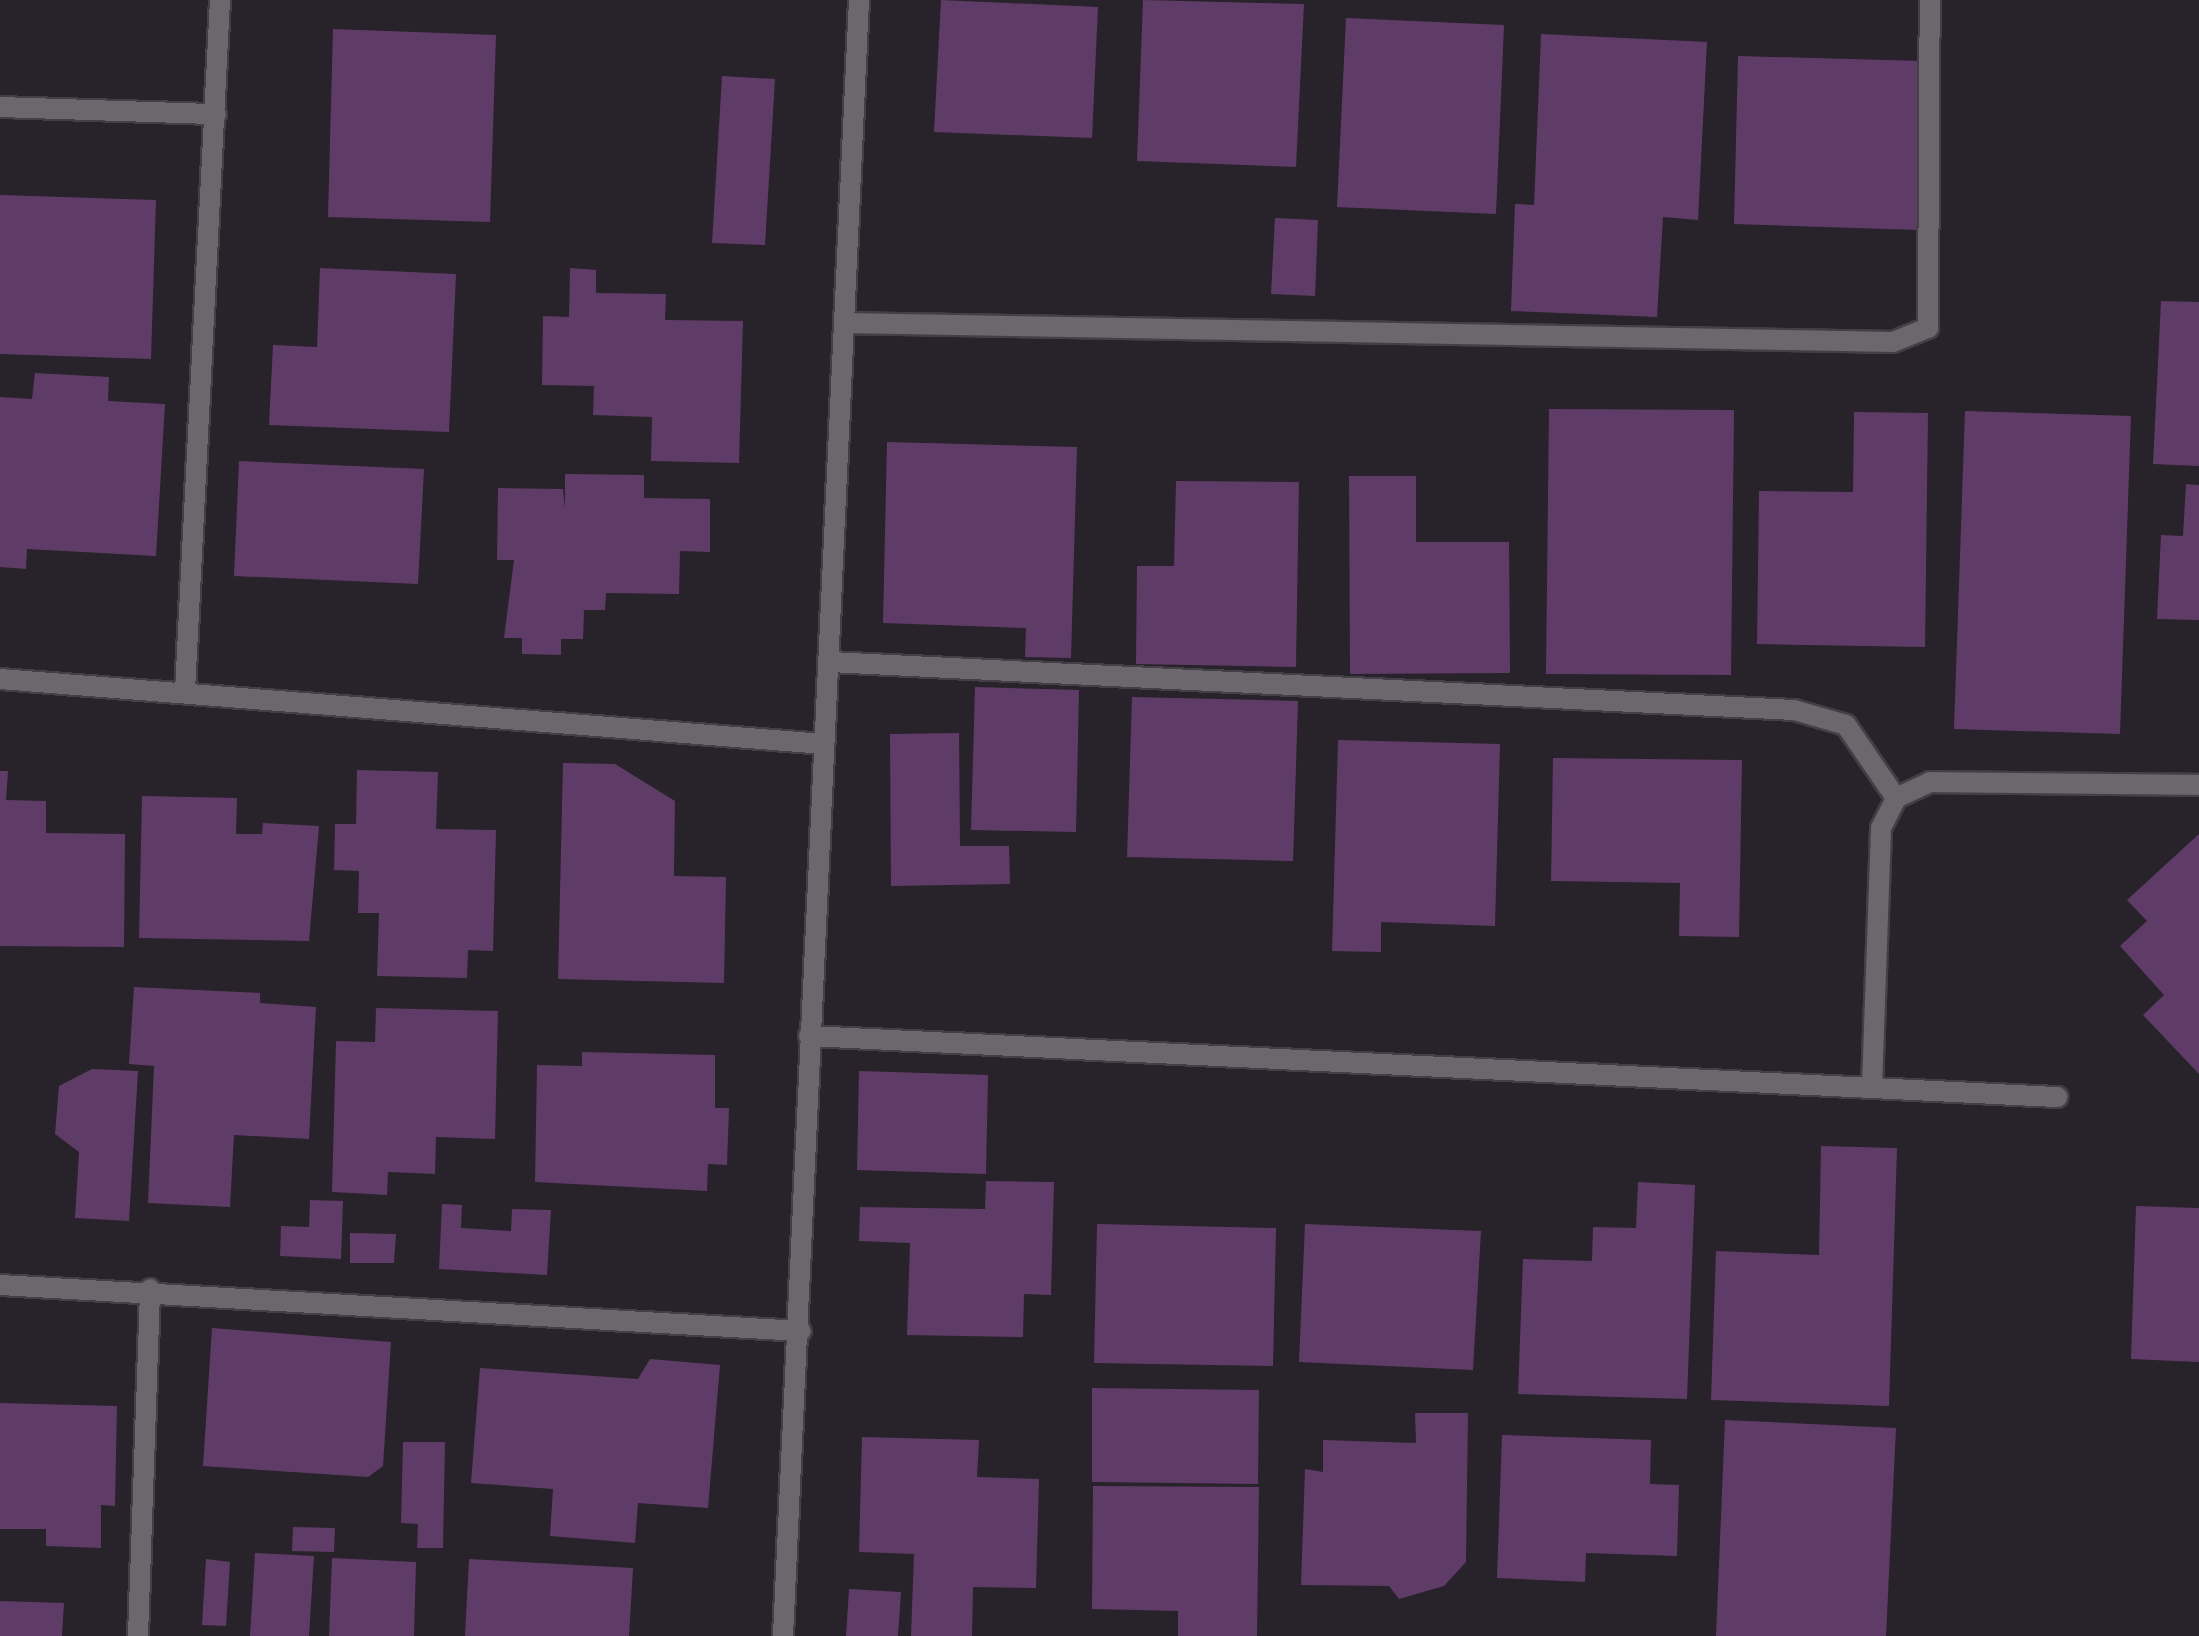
<!DOCTYPE html>
<html>
<head>
<meta charset="utf-8">
<style>
	body { margin:0 }
	#map { position:relative; width:2199px; height:1636px; overflow:hidden; background:#28222a; font-family:Spectral,serif }
	div>[style] { position:absolute }
	.building>* { inset:0; background:#5f3c67 }
	.roads { filter:drop-shadow(2px 0 #443e46) drop-shadow(-2px 0 #443e46) drop-shadow(0 2px #443e46) drop-shadow(0 -2px #443e46) }
	.street>* { height:20px; margin:-10px; padding:0 10px; transform-origin:10px; border-radius:10px; background:#6b676c }
	span { translate:-50% -50%; white-space:nowrap; text-align:center; line-height:1.15; -webkit-text-stroke:9px #28222a; paint-order:stroke }
</style>
</head>
<body>
<div id="map">
	<div class="building">
		<i style="clip-path:polygon(941px 0,1098px 7px,1092px 138px,934px 132px)"></i>
		<i style="clip-path:polygon(1143px 0,1304px 4px,1296px 167px,1137px 161px)"></i>
		<i style="clip-path:polygon(1346px 18px,1504px 25px,1496px 214px,1337px 207px)"></i>
		<i style="clip-path:polygon(333px 29px,496px 35px,490px 222px,328px 217px)"></i>
		<i style="clip-path:polygon(1541px 34px,1707px 42px,1698px 220px,1663px 217px,1657px 317px,1511px 311px,1515px 204px,1534px 205px)"></i>
		<i style="clip-path:polygon(1738px 56px,1924px 61px,1918px 230px,1734px 224px)"></i>
		<i style="clip-path:polygon(722px 76px,775px 79px,765px 245px,712px 243px)"></i>
		<i style="clip-path:polygon(0 195px,156px 200px,151px 359px,0 354px)"></i>
		<i style="clip-path:polygon(1275px 218px,1318px 220px,1315px 296px,1271px 294px)"></i>
		<i style="clip-path:polygon(320px 268px,456px 274px,449px 432px,269px 425px,273px 345px,317px 347px)"></i>
		<i style="clip-path:polygon(570px 268px,596px 270px,596px 293px,666px 294px,665px 320px,743px 321px,739px 463px,651px 461px,652px 417px,593px 415px,594px 386px,542px 385px,543px 316px,569px 317px)"></i>
		<i style="clip-path:polygon(2161px 301px,2199px 302px,2199px 466px,2153px 464px)"></i>
		<i style="clip-path:polygon(35px 373px,109px 377px,108px 401px,165px 404px,156px 556px,27px 549px,26px 569px,0 567px,0 397px,32px 399px)"></i>
		<i style="clip-path:polygon(1549px 409px,1734px 410px,1731px 675px,1546px 674px)"></i>
		<i style="clip-path:polygon(1965px 411px,2131px 416px,2120px 734px,1954px 729px)"></i>
		<i style="clip-path:polygon(1854px 412px,1928px 413px,1925px 647px,1757px 644px,1759px 491px,1853px 492px)"></i>
		<i style="clip-path:polygon(887px 442px,1077px 447px,1071px 658px,1025px 657px,1026px 628px,883px 623px)"></i>
		<i style="clip-path:polygon(239px 461px,424px 469px,418px 584px,234px 576px)"></i>
		<i style="clip-path:polygon(565px 474px,644px 475px,644px 498px,710px 499px,710px 552px,680px 551px,679px 594px,606px 593px,605px 610px,584px 610px,583px 639px,561px 639px,561px 655px,522px 654px,522px 638px,504px 638px,514px 560px,497px 560px,498px 488px,563px 489px,565px 509px)"></i>
		<i style="clip-path:polygon(1349px 476px,1416px 476px,1416px 542px,1509px 542px,1510px 673px,1350px 674px)"></i>
		<i style="clip-path:polygon(1176px 481px,1299px 482px,1296px 667px,1136px 664px,1137px 566px,1174px 566px)"></i>
		<i style="clip-path:polygon(2186px 484px,2199px 485px,2199px 620px,2157px 619px,2161px 535px,2183px 536px)"></i>
		<i style="clip-path:polygon(975px 687px,1079px 690px,1076px 832px,971px 830px)"></i>
		<i style="clip-path:polygon(1132px 697px,1298px 701px,1293px 861px,1127px 857px)"></i>
		<i style="clip-path:polygon(959px 733px,960px 846px,1009px 846px,1010px 884px,891px 886px,890px 734px)"></i>
		<i style="clip-path:polygon(1338px 740px,1500px 744px,1495px 926px,1381px 922px,1381px 952px,1332px 951px)"></i>
		<i style="clip-path:polygon(1553px 758px,1742px 760px,1739px 937px,1679px 936px,1680px 883px,1551px 881px)"></i>
		<i style="clip-path:polygon(563px 763px,615px 764px,675px 801px,674px 876px,726px 877px,724px 983px,558px 979px)"></i>
		<i style="clip-path:polygon(357px 770px,438px 772px,436px 829px,496px 830px,493px 951px,468px 950px,467px 978px,377px 976px,379px 913px,358px 913px,359px 871px,334px 870px,335px 824px,356px 824px)"></i>
		<i style="clip-path:polygon(0 771px,8px 771px,6px 800px,46px 801px,46px 833px,125px 834px,124px 947px,0 946px)"></i>
		<i style="clip-path:polygon(142px 796px,237px 798px,236px 834px,262px 834px,263px 823px,319px 826px,309px 941px,139px 938px)"></i>
		<i style="clip-path:polygon(2199px 834px,2199px 1074px,2143px 1015px,2164px 995px,2120px 946px,2147px 921px,2127px 900px)"></i>
		<i style="clip-path:polygon(134px 987px,260px 993px,260px 1003px,316px 1007px,309px 1139px,234px 1135px,230px 1207px,148px 1203px,154px 1066px,129px 1064px)"></i>
		<i style="clip-path:polygon(376px 1008px,498px 1011px,495px 1139px,436px 1137px,435px 1174px,388px 1172px,387px 1195px,332px 1192px,336px 1041px,375px 1042px)"></i>
		<i style="clip-path:polygon(582px 1052px,715px 1055px,715px 1108px,729px 1108px,727px 1165px,708px 1164px,707px 1191px,535px 1182px,537px 1065px,582px 1066px)"></i>
		<i style="clip-path:polygon(138px 1071px,129px 1221px,75px 1218px,79px 1152px,55px 1134px,59px 1086px,92px 1069px)"></i>
		<i style="clip-path:polygon(859px 1071px,988px 1075px,986px 1174px,857px 1170px)"></i>
		<i style="clip-path:polygon(1821px 1146px,1897px 1148px,1889px 1406px,1711px 1400px,1716px 1251px,1819px 1255px)"></i>
		<i style="clip-path:polygon(986px 1181px,1054px 1182px,1051px 1295px,1024px 1294px,1023px 1337px,907px 1335px,910px 1243px,859px 1241px,860px 1207px,985px 1209px)"></i>
		<i style="clip-path:polygon(1638px 1182px,1695px 1185px,1687px 1399px,1518px 1394px,1523px 1259px,1592px 1261px,1593px 1227px,1636px 1228px)"></i>
		<i style="clip-path:polygon(310px 1200px,343px 1201px,341px 1259px,280px 1256px,281px 1226px,309px 1227px)"></i>
		<i style="clip-path:polygon(442px 1204px,462px 1205px,461px 1228px,511px 1231px,512px 1209px,551px 1210px,547px 1275px,439px 1269px)"></i>
		<i style="clip-path:polygon(2136px 1206px,2199px 1208px,2199px 1362px,2131px 1359px)"></i>
		<i style="clip-path:polygon(1097px 1224px,1276px 1228px,1273px 1366px,1094px 1363px)"></i>
		<i style="clip-path:polygon(1305px 1224px,1481px 1231px,1473px 1370px,1299px 1362px)"></i>
		<i style="clip-path:polygon(350px 1233px,396px 1234px,394px 1263px,350px 1263px)"></i>
		<i style="clip-path:polygon(212px 1328px,391px 1342px,383px 1466px,368px 1477px,203px 1466px)"></i>
		<i style="clip-path:polygon(650px 1359px,720px 1365px,708px 1508px,638px 1503px,635px 1543px,550px 1536px,553px 1489px,471px 1483px,480px 1368px,638px 1379px)"></i>
		<i style="clip-path:polygon(1092px 1388px,1259px 1390px,1258px 1484px,1092px 1482px)"></i>
		<i style="clip-path:polygon(0 1403px,117px 1406px,115px 1506px,101px 1505px,101px 1548px,46px 1546px,46px 1529px,0 1529px)"></i>
		<i style="clip-path:polygon(1415px 1413px,1468px 1413px,1466px 1562px,1444px 1586px,1399px 1599px,1389px 1586px,1301px 1585px,1305px 1469px,1323px 1472px,1323px 1440px,1416px 1443px)"></i>
		<i style="clip-path:polygon(1725px 1420px,1896px 1428px,1886px 1636px,1716px 1636px)"></i>
		<i style="clip-path:polygon(1502px 1435px,1651px 1440px,1650px 1484px,1679px 1485px,1677px 1556px,1586px 1553px,1585px 1582px,1497px 1578px)"></i>
		<i style="clip-path:polygon(862px 1437px,979px 1440px,977px 1477px,1039px 1479px,1036px 1588px,973px 1587px,972px 1636px,911px 1636px,914px 1554px,859px 1552px)"></i>
		<i style="clip-path:polygon(403px 1442px,445px 1442px,443px 1548px,417px 1548px,418px 1524px,401px 1523px)"></i>
		<i style="clip-path:polygon(1093px 1486px,1259px 1487px,1257px 1636px,1178px 1636px,1178px 1611px,1092px 1609px)"></i>
		<i style="clip-path:polygon(293px 1527px,335px 1528px,334px 1552px,292px 1551px)"></i>
		<i style="clip-path:polygon(255px 1553px,314px 1556px,309px 1636px,250px 1636px)"></i>
		<i style="clip-path:polygon(332px 1558px,416px 1562px,414px 1636px,329px 1636px)"></i>
		<i style="clip-path:polygon(206px 1559px,230px 1562px,226px 1626px,202px 1625px)"></i>
		<i style="clip-path:polygon(469px 1559px,633px 1568px,629px 1636px,465px 1636px)"></i>
		<i style="clip-path:polygon(849px 1589px,901px 1592px,898px 1636px,846px 1636px)"></i>
		<i style="clip-path:polygon(0 1601px,64px 1603px,62px 1636px,0 1636px)"></i>
	</div>
	<div class="roads">
		<div class="street">
			<i style="left:0;top:107px;width:216px;rotate:1.9deg"></i>
			<i style="left:844px;top:323px;width:1049px;rotate:1.04deg"></i>
			<i style="left:1893px;top:342px;width:38px;rotate:-22deg"></i>
			<i style="left:1928px;top:328px;width:328px;rotate:-89.7deg"></i>
			<i style="left:830px;top:662px;width:965px;rotate:2.85deg"></i>
			<i style="left:1794px;top:710px;width:54px;rotate:16.1deg"></i>
			<i style="left:1846px;top:725px;width:88px;rotate:55.6deg"></i>
			<i style="left:0;top:679px;width:827px;rotate:4.51deg"></i>
			<i style="left:185px;top:691px;width:692px;rotate:-87.1deg"></i>
			<i style="left:809px;top:1036px;width:1250px;rotate:2.8deg"></i>
			<i style="left:1872px;top:1087px;width:259px;rotate:-88deg"></i>
			<i style="left:1881px;top:828px;width:34px;rotate:-63deg"></i>
			<i style="left:1896px;top:798px;width:38px;rotate:-25deg"></i>
			<i style="left:1930px;top:782px;width:269px;rotate:0.6deg"></i>
			<i style="left:0;top:1285px;width:802px;rotate:3.29deg"></i>
			<i style="left:138px;top:1636px;width:347px;rotate:-88deg"></i>
			<i style="left:783px;top:1636px;width:1638px;rotate:-87.34deg"></i>
		</div>
	</div>
</div>
</body>
</html>
